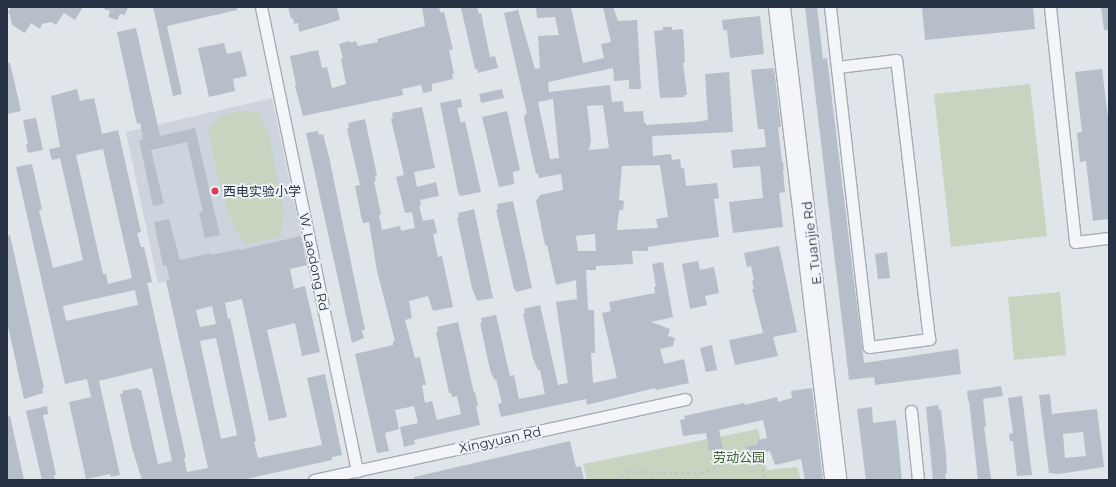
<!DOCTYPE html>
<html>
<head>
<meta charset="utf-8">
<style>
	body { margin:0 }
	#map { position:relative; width:1116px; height:487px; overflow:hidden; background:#e0e5ea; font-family:Montserrat,"Noto Sans SC",sans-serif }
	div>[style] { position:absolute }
	.built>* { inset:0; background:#cdd4dd }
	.green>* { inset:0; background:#c7d5c0 }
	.building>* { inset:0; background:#b6bec9 }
	.path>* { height:1.5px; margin-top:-0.75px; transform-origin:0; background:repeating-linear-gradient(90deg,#bec3c9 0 3px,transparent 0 6px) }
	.roads { filter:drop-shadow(1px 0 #a5acb5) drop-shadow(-1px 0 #a5acb5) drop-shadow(0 1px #a5acb5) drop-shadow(0 -1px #a5acb5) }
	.minor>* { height:11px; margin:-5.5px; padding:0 5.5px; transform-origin:5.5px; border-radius:5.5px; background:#f3f5f8 }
	.dots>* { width:11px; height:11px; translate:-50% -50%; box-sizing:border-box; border:2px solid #f0f4f8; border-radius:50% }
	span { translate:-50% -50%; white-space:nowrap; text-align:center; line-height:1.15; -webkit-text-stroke:3.5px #f0f4f8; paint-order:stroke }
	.poi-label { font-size:13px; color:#273344 }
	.left { translate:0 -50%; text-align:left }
	.street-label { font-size:13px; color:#273344 }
	.park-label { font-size:13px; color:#3f6132 }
	.frame { position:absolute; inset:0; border:8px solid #273344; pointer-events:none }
</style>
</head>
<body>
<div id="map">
	<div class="built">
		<i style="clip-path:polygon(272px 98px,304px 250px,158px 283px,126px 132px)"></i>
	</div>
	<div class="green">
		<i style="clip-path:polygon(1030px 84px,1047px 236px,951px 247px,934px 94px)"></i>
		<i style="clip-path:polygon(239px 111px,257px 111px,269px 133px,284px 214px,280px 237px,245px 244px,237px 233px,229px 216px,219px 182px,208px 130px,220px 116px)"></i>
		<i style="clip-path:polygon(1060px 292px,1066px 355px,1014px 360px,1008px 297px)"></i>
		<i style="clip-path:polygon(758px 429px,767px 470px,797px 467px,801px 480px,587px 480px,583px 464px)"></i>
	</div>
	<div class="building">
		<i style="clip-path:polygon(11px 7px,83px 7px,75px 20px,64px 13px,56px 25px,51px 22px,42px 24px,40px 29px,31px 23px,25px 33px,12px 25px,10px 15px,8px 13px)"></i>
		<i style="clip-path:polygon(104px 7px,128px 7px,125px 15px,120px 14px,117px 20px,108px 17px,110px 11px,104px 9px)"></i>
		<i style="clip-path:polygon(153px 7px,237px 7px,237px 10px,167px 26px,182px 94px,173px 96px)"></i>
		<i style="clip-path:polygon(288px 7px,337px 7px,340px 20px,299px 32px,298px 23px,294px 24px,293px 18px,291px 19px)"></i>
		<i style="clip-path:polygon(422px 7px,437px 7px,439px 8px,441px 13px,444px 12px,453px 50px,449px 50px,454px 74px,452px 74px,453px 79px,432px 84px,432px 91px,423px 93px,421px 85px,402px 89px,403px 95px,303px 116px,295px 86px,296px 85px,290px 56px,318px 50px,322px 68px,327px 67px,332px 88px,346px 84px,341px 59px,343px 58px,339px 44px,349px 41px,350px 43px,356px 41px,358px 46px,378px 42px,377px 39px,425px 26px)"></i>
		<i style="clip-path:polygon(477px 7px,479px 14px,481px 13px,490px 57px,495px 56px,498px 68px,478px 73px,477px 69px,475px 69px,461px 8px)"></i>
		<i style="clip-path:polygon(evenodd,536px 7px,571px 7px,583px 63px,604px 58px,601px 44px,611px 42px,603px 7px,613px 7px,618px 21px,637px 20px,641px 89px,629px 89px,629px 80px,614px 81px,613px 68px,548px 82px,549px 92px,610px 85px,612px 102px,623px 101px,624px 112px,643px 111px,644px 123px,646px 123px,646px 125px,695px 122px,708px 120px,705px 74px,729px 72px,733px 132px,652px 136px,653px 156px,671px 154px,672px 160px,680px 159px,681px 168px,684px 168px,686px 186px,717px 183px,719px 198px,714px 199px,719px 237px,660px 245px,648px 247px,648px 251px,632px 251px,633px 264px,596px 266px,596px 270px,586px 270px,588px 310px,594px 310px,595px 353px,591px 353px,593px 383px,617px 378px,602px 313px,611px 311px,609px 302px,655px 293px,654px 287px,656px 286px,652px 264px,663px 262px,673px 317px,651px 322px,670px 329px,668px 336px,675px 338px,673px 346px,660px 349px,664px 364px,684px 359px,689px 383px,656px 390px,655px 388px,587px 405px,586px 399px,501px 417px,498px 404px,502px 403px,496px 379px,494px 380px,493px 375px,492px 376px,489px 365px,480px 323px,482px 323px,481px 318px,496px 315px,510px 376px,514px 375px,519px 399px,545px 394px,540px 370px,538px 370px,533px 359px,523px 314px,525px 313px,524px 309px,540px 305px,558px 385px,568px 383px,556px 302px,577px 299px,576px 280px,556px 285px,547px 245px,545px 245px,536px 201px,540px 195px,563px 190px,561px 174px,539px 178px,538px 173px,536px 174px,524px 119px,525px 114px,527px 114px,504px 13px,518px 10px,535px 69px,540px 68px,538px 36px,559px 35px,555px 17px,537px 18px,536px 7px,553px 99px,559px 158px,550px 159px,538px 102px,553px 99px,536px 7px,603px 105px,609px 148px,589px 150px,591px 140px,587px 106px,603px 105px,536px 7px,660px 165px,668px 217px,656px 219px,658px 228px,617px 230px,619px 210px,623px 210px,624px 201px,619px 200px,622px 166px,660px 165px,536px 7px,595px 234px,596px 251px,578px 251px,576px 236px,595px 234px)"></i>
		<i style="clip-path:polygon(805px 7px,817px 7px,823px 59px,827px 58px,864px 363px,958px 349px,961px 374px,875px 385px,874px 377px,849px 380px)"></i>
		<i style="clip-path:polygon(922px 7px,1033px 7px,1035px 29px,925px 40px)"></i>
		<i style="clip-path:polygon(1101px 7px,1109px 7px,1109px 30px,1104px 30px)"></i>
		<i style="clip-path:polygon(760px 16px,764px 54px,730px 58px,727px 30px,723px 30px,722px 20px)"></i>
		<i style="clip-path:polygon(663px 27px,672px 27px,672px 30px,683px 29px,685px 62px,683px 63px,687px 95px,684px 95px,685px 97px,660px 98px,654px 31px,663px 30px)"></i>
		<i style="clip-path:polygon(136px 28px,160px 136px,195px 128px,220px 235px,205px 238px,199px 213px,203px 212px,187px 142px,151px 150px,164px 204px,153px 206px,139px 140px,143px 139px,140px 123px,137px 124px,117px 32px)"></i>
		<i style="clip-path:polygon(224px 43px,227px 54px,241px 51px,247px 76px,233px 79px,235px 91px,209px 97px,198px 48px)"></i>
		<i style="clip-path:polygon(7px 63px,10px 63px,21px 111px,7px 114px)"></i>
		<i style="clip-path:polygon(774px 68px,781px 127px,778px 127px,782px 162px,783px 162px,784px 170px,783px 170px,785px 192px,779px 193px,783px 227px,733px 233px,729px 202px,763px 198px,760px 166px,733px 168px,731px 150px,766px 147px,764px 129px,758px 129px,751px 70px)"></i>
		<i style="clip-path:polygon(1102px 69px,1109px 126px,1109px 219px,1093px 221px,1086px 161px,1080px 162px,1077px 133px,1082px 132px,1075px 72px)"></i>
		<i style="clip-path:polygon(evenodd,77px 89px,80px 101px,94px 98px,102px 134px,118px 130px,141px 232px,137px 233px,141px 247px,144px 247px,152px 282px,147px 283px,148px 287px,186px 458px,184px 458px,187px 472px,208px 468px,166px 281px,170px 280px,166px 265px,163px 266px,154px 222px,169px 219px,180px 260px,211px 253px,211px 255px,240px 249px,240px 250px,301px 236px,307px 265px,290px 269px,294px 289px,305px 286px,320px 352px,302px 356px,295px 323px,267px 330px,287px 417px,269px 421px,242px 299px,225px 303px,228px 319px,230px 318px,256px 441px,254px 442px,258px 458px,322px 445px,307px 378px,325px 374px,342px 455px,332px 457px,332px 460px,241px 480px,142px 480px,132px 448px,120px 394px,123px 393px,122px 391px,138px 388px,139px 390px,141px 390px,158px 464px,172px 461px,152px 368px,99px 381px,120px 475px,111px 477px,110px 474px,86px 479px,69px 402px,91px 397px,87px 379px,65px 384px,16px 167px,32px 164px,42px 209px,39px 210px,53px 268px,83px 260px,60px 158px,52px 160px,49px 149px,60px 147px,51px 96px,77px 89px,103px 149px,132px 278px,108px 284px,106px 274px,103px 274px,76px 155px,103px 149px,77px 89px,135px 290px,138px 305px,66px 321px,63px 306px,135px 290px,77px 89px,212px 306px,216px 324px,200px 327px,196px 310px,212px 306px,77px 89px,216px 338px,237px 435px,221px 439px,200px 341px,216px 338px)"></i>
		<i style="clip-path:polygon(502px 89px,504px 98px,481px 103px,479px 94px)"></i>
		<i style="clip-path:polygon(461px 99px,462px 107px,457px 108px,461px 123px,465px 121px,481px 192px,460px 196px,458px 192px,440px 103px)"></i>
		<i style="clip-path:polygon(422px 107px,435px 168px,414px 172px,417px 187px,436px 182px,439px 196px,420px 200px,421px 206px,419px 206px,423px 221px,434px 219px,437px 233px,433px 234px,438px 257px,442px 256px,453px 307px,433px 311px,428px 296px,409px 301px,412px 318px,405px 320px,415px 358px,420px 357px,426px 385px,422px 385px,425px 403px,432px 401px,437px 420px,461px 414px,457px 396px,452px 397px,451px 393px,449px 393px,436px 332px,438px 331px,437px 327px,458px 322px,474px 393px,475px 392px,478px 406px,476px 406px,480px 425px,414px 440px,415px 444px,404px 447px,400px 427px,418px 423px,414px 406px,395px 410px,399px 429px,385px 433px,389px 451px,377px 453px,355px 354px,393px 345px,393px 341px,395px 341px,377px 271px,369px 222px,363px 223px,361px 216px,355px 186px,360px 185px,347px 129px,349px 128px,348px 123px,365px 119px,377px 176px,375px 176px,376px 181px,374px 181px,381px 215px,379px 215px,382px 230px,400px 226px,401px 231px,415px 228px,412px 212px,405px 213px,396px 177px,404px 175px,391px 119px,393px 118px,392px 113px)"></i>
		<i style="clip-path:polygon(507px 111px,520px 170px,513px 172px,514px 184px,499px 187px,482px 117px)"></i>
		<i style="clip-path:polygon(36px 118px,43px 150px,28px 153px,26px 145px,28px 144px,23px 120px)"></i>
		<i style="clip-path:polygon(318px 131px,319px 135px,323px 134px,329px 157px,365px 330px,362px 330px,364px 338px,352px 343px,306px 133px)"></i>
		<i style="clip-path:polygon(513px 201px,532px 288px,516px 292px,515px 289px,514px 289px,496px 210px,498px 209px,497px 204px)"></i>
		<i style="clip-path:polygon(474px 209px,493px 298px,477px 301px,472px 288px,457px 218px,459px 217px,458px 213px)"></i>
		<i style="clip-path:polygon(10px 235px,44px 388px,42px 388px,43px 393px,24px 399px,7px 322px,7px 236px)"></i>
		<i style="clip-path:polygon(779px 246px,797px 332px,773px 337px,778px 356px,735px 365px,729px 340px,763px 333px,752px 289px,754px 289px,752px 281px,754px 280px,751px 266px,747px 267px,744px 253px)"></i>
		<i style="clip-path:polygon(887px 252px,890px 278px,878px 279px,875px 254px)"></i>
		<i style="clip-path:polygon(698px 261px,700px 270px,714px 267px,719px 293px,705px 296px,707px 305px,690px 309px,682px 264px)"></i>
		<i style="clip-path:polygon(712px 345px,717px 370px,706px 372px,700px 348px)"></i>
		<i style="clip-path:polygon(1001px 386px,1003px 396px,983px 399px,986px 427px,984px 427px,991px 479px,978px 480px,969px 401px,968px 401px,967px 391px)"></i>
		<i style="clip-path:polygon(812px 388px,823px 480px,805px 480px,801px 459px,775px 465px,770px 451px,748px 456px,746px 447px,758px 444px,758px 440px,767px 438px,763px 420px,719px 430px,725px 458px,716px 460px,713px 450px,709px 451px,706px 433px,683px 436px,680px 420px,685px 419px,684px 416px,744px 403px,745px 405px,777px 397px,778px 402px,792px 398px,791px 391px)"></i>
		<i style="clip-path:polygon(evenodd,1050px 394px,1052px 414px,1097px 409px,1104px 467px,1058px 474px,1049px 473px,1039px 395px,1050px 394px,1083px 432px,1086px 456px,1065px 458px,1063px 434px,1083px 432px)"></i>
		<i style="clip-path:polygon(1022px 396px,1032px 475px,1017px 476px,1013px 441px,1010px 441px,1009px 434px,1013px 433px,1008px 398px)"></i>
		<i style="clip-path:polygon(938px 405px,939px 410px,941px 410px,946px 455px,947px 473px,945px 474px,946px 480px,933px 480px,926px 407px)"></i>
		<i style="clip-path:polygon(47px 406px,48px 414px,43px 415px,56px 475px,54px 475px,55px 480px,42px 480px,26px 411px)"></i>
		<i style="clip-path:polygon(872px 407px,873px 423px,896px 420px,902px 480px,866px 480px,857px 409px)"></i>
		<i style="clip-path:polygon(10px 416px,24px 480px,7px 480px,7px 417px)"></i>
		<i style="clip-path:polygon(570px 441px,576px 467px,581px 466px,584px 480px,414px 480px,414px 477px)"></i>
	</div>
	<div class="path">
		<i style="left:616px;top:480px;width:14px;rotate:-36deg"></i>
		<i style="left:627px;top:472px;width:74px;rotate:0.8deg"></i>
		<i style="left:701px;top:473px;width:28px;rotate:-21deg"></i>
		<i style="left:727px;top:463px;width:31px;rotate:-11deg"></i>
		<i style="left:757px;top:457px;width:8px;rotate:50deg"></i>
		<i style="left:762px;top:463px;width:17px;rotate:80deg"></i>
	</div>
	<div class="roads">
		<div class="minor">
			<i style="left:261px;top:7px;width:474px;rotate:78.3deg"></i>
			<i style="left:774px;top:7px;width:476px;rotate:83.2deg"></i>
			<i style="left:784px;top:7px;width:476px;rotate:83.2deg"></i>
			<i style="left:830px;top:7px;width:342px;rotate:83.5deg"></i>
			<i style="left:869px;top:347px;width:61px;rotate:-7.6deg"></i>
			<i style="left:929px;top:339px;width:281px;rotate:-96.7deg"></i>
			<i style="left:896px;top:60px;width:59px;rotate:173.2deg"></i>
			<i style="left:1050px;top:7px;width:236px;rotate:83.9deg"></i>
			<i style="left:1075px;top:242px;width:34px;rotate:-7deg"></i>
			<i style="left:911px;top:411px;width:69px;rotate:84.2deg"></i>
			<i style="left:314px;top:480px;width:380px;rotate:-12.3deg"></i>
		</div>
	</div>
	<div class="dots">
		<i style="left:215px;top:191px;background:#dc385d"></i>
	</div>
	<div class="poi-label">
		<span class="left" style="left:223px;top:191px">西电实验小学</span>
	</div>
	<div class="street-label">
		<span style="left:812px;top:243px;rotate:-97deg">E. Tuanjie Rd</span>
		<span style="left:314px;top:262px;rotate:78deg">W. Laodong Rd</span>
		<span style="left:500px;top:440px;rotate:-12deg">Xingyuan Rd</span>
	</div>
	<div class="park-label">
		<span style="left:739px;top:457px">劳动公园</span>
	</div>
	<div class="frame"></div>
</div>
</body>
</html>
